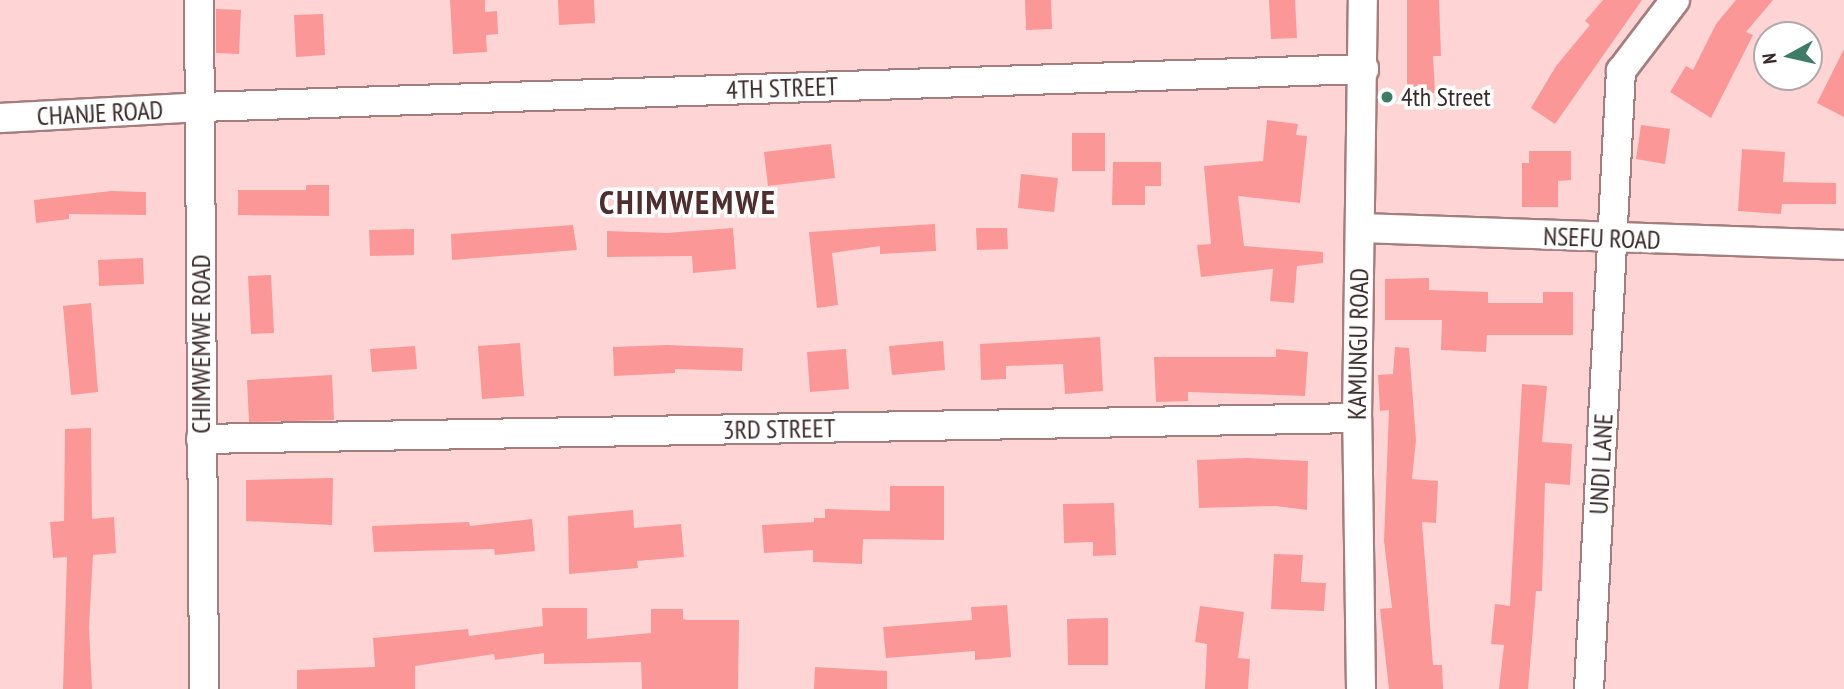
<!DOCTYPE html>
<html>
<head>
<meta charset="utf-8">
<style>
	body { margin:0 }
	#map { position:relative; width:1844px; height:689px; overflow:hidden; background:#fed5d4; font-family:"PT Sans Narrow",sans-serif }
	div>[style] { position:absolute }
	.building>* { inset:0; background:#fc9798 }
	.roads { filter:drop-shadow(2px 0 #a47e7e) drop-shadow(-2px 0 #a47e7e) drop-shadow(0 2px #a47e7e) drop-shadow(0 -2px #a47e7e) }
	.minor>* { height:28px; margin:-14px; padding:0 14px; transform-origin:14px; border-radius:14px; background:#fff }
	.dots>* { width:19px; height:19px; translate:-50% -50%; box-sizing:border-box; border:4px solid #fff; border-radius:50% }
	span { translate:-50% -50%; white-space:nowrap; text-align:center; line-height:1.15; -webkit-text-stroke:7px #fff; paint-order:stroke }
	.street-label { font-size:26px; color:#392929 }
	.poi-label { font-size:26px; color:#392929 }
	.left { translate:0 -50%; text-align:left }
	.district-label { font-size:33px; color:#4e2e2e; font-weight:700; letter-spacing:2px }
	.north { position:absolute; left:1753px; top:21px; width:70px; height:70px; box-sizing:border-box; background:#fff; border:2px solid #b0a9a9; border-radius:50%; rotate:262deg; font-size:19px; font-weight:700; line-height:28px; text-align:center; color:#392929 }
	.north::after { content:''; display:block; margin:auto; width:24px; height:32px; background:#3f7c67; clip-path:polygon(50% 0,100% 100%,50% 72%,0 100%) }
</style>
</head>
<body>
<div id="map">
	<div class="building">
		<i style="clip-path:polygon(450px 0,485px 0,485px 12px,497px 11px,498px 34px,486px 35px,487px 52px,453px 54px)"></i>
		<i style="clip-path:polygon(558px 0,594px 0,595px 23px,559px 25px)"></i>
		<i style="clip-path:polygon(1025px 0,1051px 0,1052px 29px,1026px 30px)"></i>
		<i style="clip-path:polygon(1269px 0,1295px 0,1297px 38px,1271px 39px)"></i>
		<i style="clip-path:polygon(1407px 0,1439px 0,1441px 56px,1433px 56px,1435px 93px,1407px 95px)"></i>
		<i style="clip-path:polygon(1603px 0,1642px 0,1555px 124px,1531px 108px,1556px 66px,1590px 25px,1585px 21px)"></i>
		<i style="clip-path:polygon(1736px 0,1773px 0,1746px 32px,1753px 35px,1711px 118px,1670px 92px,1686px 66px,1693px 70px,1716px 24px)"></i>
		<i style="clip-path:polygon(216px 9px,241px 10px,239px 54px,216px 53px)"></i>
		<i style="clip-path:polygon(323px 14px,325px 55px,296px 57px,294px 15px)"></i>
		<i style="clip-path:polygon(1844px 49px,1844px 117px,1817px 103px)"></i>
		<i style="clip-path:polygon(1267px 120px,1298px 124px,1296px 135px,1307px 136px,1300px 203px,1238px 196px,1244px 246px,1323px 252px,1323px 263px,1297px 266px,1294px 303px,1270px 301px,1273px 269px,1201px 277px,1197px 245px,1211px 244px,1204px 166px,1263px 161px)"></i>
		<i style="clip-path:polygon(1641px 125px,1670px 129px,1665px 164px,1636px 159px)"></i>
		<i style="clip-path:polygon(1072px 133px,1105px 133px,1105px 171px,1072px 171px)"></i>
		<i style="clip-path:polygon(831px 144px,835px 178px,768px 186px,764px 152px)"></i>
		<i style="clip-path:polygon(1742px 149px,1785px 152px,1783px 182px,1836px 183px,1836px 204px,1782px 204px,1781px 214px,1738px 211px)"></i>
		<i style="clip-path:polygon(1529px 151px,1571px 151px,1571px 180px,1558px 181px,1558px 207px,1522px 207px,1522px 163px,1529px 163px)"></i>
		<i style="clip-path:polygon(1113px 162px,1161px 162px,1161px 186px,1145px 186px,1145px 205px,1112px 205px)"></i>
		<i style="clip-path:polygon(1021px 174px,1058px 178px,1054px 212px,1018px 208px)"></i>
		<i style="clip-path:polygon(306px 185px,329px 185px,329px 216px,238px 215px,238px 190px,306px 190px)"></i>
		<i style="clip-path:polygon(111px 191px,146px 192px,146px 215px,69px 214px,69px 219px,36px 223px,34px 200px)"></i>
		<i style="clip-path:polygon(935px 224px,936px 251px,880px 254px,880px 246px,832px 253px,838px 305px,817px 308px,809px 232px)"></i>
		<i style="clip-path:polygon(573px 225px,577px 250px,452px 260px,451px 234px)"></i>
		<i style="clip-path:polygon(733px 228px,736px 269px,693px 273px,692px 256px,607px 257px,607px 231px,666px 233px)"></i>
		<i style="clip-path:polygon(976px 228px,1007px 228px,1008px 249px,977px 250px)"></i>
		<i style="clip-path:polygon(414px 229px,414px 255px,370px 256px,369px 230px)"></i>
		<i style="clip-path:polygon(143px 258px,144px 284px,99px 286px,98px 260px)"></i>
		<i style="clip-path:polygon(271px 275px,274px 333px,251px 334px,248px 276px)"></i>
		<i style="clip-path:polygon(1429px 278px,1429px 290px,1488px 292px,1488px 303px,1543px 303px,1543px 292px,1573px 292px,1573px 335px,1487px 335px,1486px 352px,1441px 350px,1442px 320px,1385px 320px,1385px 279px)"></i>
		<i style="clip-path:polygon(91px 303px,98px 392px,71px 395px,63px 306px)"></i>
		<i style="clip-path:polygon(1100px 337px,1103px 391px,1065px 394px,1063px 364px,1006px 366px,1006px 379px,981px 380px,980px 344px)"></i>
		<i style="clip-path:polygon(943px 341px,945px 370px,892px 375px,889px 346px)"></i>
		<i style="clip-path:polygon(520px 343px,524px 396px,482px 399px,478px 346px)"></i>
		<i style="clip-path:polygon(667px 345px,743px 348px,742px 371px,675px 369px,675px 373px,614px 376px,613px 347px)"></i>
		<i style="clip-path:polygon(415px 346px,417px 369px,372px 372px,370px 349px)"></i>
		<i style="clip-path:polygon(1395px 347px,1409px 348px,1416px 440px,1412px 479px,1438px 481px,1436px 523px,1422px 522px,1433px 665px,1442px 665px,1443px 689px,1389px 689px,1380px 609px,1392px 608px,1384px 541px,1389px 410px,1380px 411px,1378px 375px,1393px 374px)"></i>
		<i style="clip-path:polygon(846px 349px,849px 389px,810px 392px,807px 352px)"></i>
		<i style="clip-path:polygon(1276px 349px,1308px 352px,1305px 396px,1188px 392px,1188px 401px,1156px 402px,1154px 357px,1276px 357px)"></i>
		<i style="clip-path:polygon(332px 375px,334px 420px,249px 422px,247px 380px)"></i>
		<i style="clip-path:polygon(1522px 384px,1547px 386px,1542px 442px,1572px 444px,1570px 485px,1545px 483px,1542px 591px,1536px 591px,1528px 689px,1499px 689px,1504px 645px,1491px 644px,1495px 604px,1510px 606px)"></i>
		<i style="clip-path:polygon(91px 428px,92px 519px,114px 517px,116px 553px,93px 555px,89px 627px,92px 689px,63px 689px,67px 557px,53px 558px,50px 522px,64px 521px,65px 429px)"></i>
		<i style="clip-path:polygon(1247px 458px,1308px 461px,1307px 510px,1276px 506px,1199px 508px,1197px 460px)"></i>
		<i style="clip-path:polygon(333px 478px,332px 525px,246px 521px,246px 480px)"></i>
		<i style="clip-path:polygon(890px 486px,944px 486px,944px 540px,863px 539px,862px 564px,813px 562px,813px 550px,764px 553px,762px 525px,814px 522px,814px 518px,825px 518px,825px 509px,890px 511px)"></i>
		<i style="clip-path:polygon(1114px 503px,1116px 555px,1093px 556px,1093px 542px,1064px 543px,1063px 504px)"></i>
		<i style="clip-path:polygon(633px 510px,634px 528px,681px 524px,684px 557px,637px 561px,638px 568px,569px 574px,568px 516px)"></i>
		<i style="clip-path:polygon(532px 519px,535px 551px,495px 555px,494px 549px,374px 552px,372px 526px,469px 522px,470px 526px)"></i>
		<i style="clip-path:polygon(1274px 554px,1303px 555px,1301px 582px,1326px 583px,1324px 611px,1271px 609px)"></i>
		<i style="clip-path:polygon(1007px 605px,1011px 657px,975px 660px,975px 651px,886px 658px,883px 627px,972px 620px,971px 607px)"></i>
		<i style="clip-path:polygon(1200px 606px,1244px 612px,1238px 658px,1250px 659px,1248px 689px,1205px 689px,1207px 644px,1195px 642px)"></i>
		<i style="clip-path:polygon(542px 608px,587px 608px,587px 639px,651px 633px,651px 609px,683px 609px,683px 619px,688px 620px,739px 620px,738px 689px,642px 689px,641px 662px,544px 664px,544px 653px,495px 660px,494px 654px,415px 666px,415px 689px,297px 689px,297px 670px,375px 667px,373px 638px,468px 629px,469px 636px,543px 626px)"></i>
		<i style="clip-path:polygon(1108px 618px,1108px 665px,1068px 665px,1067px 619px)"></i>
		<i style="clip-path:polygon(815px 667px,887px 671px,887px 689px,814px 689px)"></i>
	</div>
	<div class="roads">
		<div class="minor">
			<i style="left:199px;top:0;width:689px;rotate:89.58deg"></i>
			<i style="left:0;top:118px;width:201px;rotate:-3.1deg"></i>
			<i style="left:201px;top:107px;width:1164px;rotate:-1.87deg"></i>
			<i style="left:1361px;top:228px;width:483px;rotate:2deg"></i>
			<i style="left:201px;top:439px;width:1156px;rotate:-1.04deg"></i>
			<i style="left:1361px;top:689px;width:271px;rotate:-90.8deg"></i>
			<i style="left:1357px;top:418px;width:418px;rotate:-89.2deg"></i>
			<i style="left:1589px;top:689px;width:619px;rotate:-87.04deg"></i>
			<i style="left:1621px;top:71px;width:89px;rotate:-52.7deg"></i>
		</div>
	</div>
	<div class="dots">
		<i style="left:1387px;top:97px;background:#3f7c67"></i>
	</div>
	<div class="street-label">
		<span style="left:782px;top:88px;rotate:-2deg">4TH STREET</span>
		<span style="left:100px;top:113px;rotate:-3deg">CHANJE ROAD</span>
		<span style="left:1602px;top:238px;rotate:2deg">NSEFU ROAD</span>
		<span style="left:201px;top:344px;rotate:-90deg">CHIMWEMWE ROAD</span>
		<span style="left:1358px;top:344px;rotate:-89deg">KAMUNGU ROAD</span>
		<span style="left:779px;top:429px;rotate:-1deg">3RD STREET</span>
		<span style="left:1601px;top:464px;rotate:-87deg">UNDI LANE</span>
	</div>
	<div class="poi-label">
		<span class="left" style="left:1401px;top:97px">4th Street</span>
	</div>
	<div class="district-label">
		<span style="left:688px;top:202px">CHIMWEMWE</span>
	</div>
	<div class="north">N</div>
</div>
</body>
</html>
